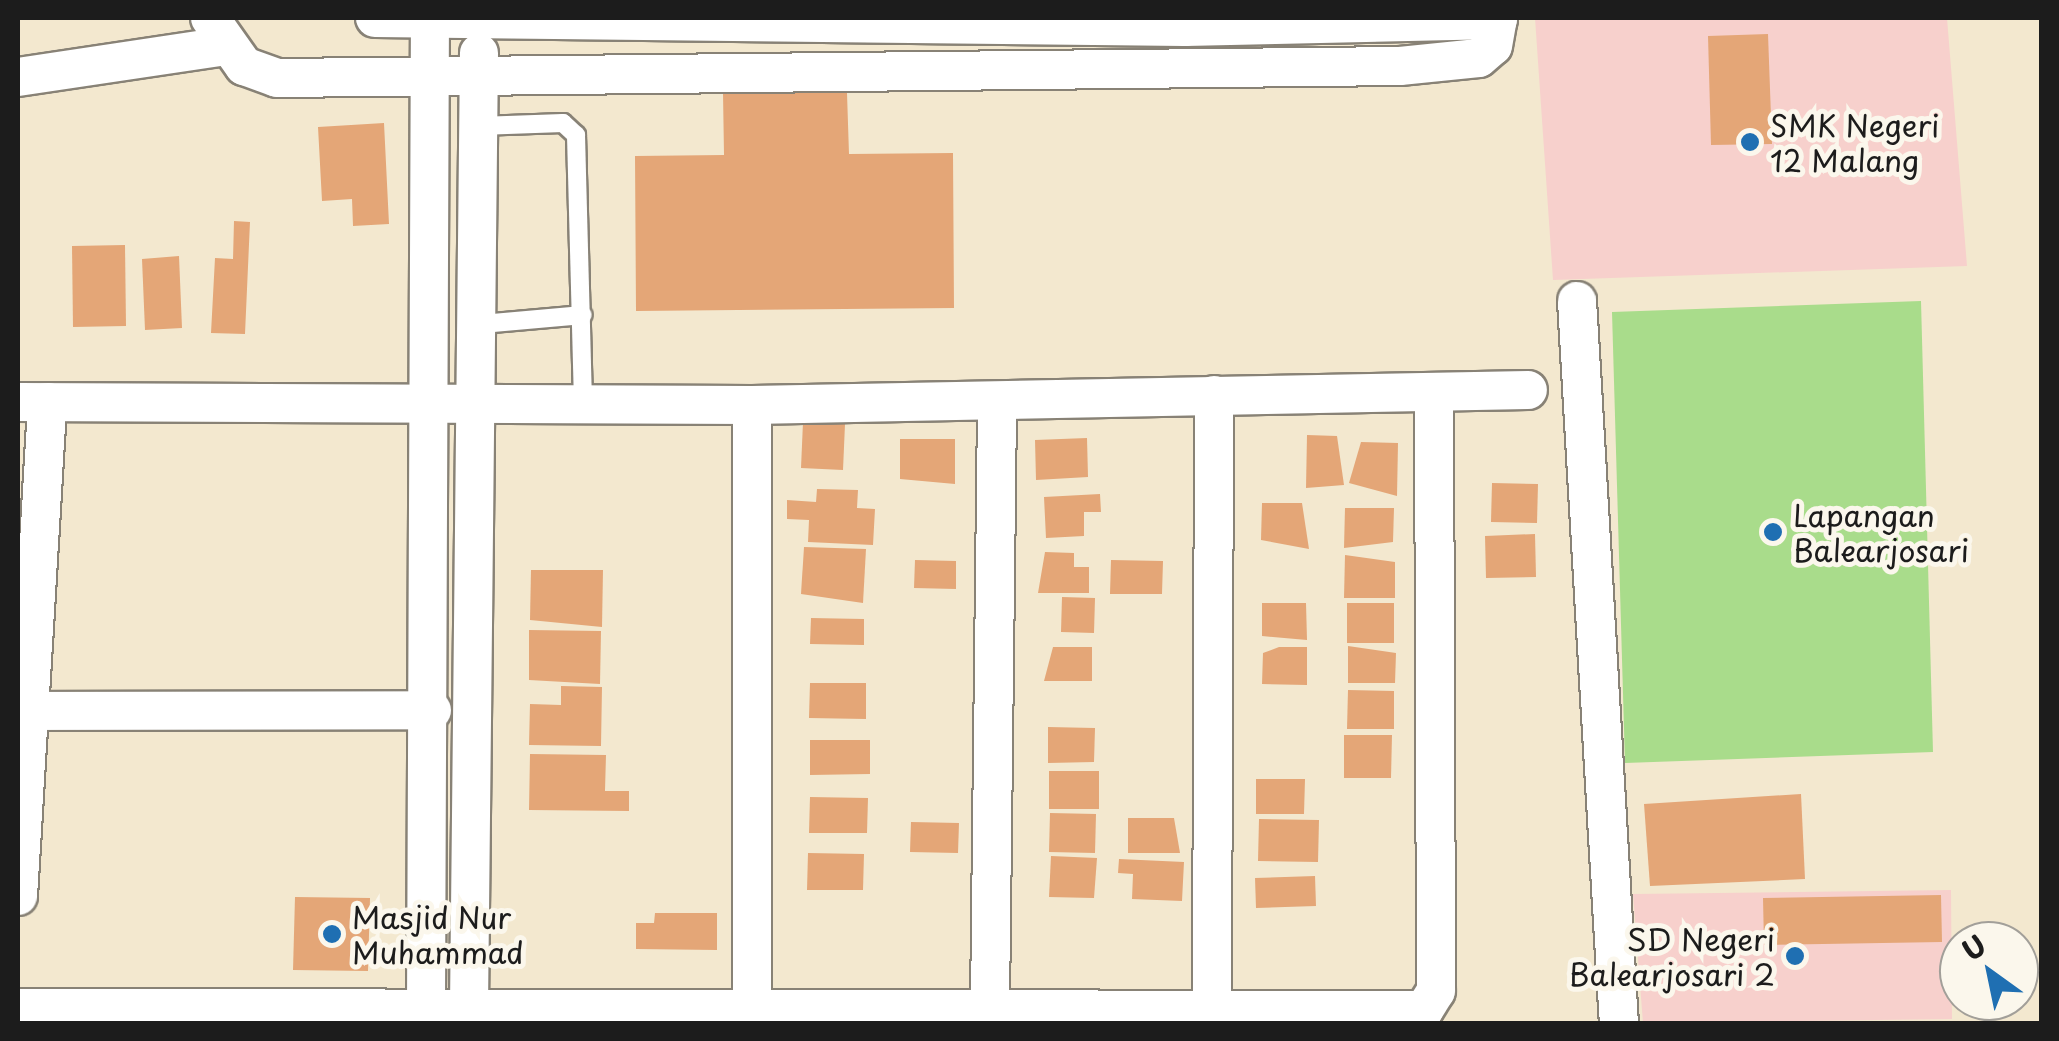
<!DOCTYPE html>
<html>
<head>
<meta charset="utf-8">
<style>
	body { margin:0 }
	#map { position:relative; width:2059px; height:1041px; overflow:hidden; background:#f3e8cf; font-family:"Playpen Sans",sans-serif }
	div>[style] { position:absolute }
	.built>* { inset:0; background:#f7d0cc }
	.green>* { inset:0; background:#a9dc8b }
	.building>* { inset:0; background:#e4a677 }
	.roads { filter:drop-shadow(2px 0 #888276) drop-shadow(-2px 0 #888276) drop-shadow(0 2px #888276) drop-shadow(0 -2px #888276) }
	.service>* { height:18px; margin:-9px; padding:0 9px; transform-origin:9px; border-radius:9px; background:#fff }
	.minor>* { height:38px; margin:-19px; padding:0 19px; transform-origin:19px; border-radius:19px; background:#fff }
	.dots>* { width:28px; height:28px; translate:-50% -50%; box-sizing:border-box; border:5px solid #fbf7ec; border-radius:50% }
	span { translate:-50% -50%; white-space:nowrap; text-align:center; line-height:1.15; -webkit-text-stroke:10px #fbf7ec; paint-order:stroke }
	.poi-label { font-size:30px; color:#1c1c1c }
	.left { translate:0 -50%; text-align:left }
	.right { translate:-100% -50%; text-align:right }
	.frame { position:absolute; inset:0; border:20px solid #1c1c1c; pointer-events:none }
	.north { position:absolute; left:1939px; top:921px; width:100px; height:100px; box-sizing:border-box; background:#fbf7ec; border:2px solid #a29f99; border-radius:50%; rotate:327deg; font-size:28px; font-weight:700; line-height:40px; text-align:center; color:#1c1c1c }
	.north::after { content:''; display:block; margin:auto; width:35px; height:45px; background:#1f6fb2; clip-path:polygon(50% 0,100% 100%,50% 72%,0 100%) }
</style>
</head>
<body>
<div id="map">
	<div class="built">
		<i style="clip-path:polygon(1535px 18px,1947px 18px,1967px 266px,1553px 280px)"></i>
		<i style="clip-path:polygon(1951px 890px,1952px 1019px,1643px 1023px,1633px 894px)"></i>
	</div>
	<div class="green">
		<i style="clip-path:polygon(1921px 301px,1933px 752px,1625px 763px,1612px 312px)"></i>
	</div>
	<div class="building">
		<i style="clip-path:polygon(1768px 34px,1772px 144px,1711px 145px,1708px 36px)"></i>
		<i style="clip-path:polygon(723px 93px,847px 93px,849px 154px,953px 153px,954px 308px,636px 311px,635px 156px,724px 155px)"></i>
		<i style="clip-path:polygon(384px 123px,389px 224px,353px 226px,352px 199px,322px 201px,318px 127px)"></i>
		<i style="clip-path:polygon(234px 221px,250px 222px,245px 334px,211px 333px,215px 258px,233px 259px)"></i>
		<i style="clip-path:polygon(125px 245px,126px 326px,73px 327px,72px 246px)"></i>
		<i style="clip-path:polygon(179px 256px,182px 328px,145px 330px,142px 259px)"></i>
		<i style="clip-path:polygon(803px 422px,845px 424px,843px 470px,801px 468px)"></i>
		<i style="clip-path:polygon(1307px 435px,1337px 436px,1344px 485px,1306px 488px)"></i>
		<i style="clip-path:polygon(1087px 438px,1088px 477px,1036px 480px,1035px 440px)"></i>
		<i style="clip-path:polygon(900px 439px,955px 439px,955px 484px,900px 479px)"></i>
		<i style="clip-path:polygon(1361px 442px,1398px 443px,1397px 496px,1349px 483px)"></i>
		<i style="clip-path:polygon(1492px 483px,1538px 484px,1537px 523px,1491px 522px)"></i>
		<i style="clip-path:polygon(817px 489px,858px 490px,857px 508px,875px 509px,873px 545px,808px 542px,809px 520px,787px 519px,787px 500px,816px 502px)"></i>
		<i style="clip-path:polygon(1100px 494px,1101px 512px,1084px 512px,1084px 536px,1046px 538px,1044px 497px)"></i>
		<i style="clip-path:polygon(1262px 503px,1302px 503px,1309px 549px,1261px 540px)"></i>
		<i style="clip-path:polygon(1345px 508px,1394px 508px,1393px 542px,1344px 548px)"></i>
		<i style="clip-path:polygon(1535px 534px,1536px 577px,1486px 578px,1485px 536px)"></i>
		<i style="clip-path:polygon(804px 547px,866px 549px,863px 603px,801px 594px)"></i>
		<i style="clip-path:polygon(1045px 552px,1074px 553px,1074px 567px,1089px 567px,1089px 593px,1038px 593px)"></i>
		<i style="clip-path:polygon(1345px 555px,1395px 562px,1395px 598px,1344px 598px)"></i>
		<i style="clip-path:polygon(915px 560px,956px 561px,956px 589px,914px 588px)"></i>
		<i style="clip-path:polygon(1111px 560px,1163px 561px,1162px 594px,1110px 594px)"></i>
		<i style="clip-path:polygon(531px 570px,603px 570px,602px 627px,530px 620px)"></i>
		<i style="clip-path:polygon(1062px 597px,1095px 598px,1094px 633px,1061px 632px)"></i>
		<i style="clip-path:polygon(1262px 603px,1306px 603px,1307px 640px,1262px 636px)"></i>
		<i style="clip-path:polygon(1347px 603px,1394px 603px,1394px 643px,1347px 643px)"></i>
		<i style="clip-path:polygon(811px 618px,864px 619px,864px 645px,810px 644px)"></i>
		<i style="clip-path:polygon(529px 630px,601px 631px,600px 684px,529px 680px)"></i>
		<i style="clip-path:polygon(1348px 646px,1396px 653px,1395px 683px,1348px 683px)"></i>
		<i style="clip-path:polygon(1053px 647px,1092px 647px,1092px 681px,1044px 681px)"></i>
		<i style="clip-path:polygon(1279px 647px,1307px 647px,1307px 685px,1262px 684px,1263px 653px)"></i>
		<i style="clip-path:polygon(810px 683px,866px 683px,866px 719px,809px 718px)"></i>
		<i style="clip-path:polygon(561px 686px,602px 687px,601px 746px,529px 745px,530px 704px,561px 705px)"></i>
		<i style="clip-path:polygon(1348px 690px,1394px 691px,1394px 729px,1347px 729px)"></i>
		<i style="clip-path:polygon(1048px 727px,1095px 728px,1094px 762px,1048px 763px)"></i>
		<i style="clip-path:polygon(1344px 735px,1392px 735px,1391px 778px,1344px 778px)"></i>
		<i style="clip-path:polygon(810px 740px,870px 740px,870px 774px,810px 775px)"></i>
		<i style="clip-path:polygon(530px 754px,606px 755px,605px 791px,629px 791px,629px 811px,529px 810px)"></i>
		<i style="clip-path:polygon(1049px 771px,1099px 771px,1099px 809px,1049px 809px)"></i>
		<i style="clip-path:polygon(1256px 779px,1305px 779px,1304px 814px,1256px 814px)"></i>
		<i style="clip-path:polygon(1801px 794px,1805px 879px,1650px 886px,1644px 804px)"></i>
		<i style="clip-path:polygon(810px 797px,868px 798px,867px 833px,809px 833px)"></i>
		<i style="clip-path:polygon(1050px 813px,1096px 814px,1095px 853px,1049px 852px)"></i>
		<i style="clip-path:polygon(1128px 818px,1174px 818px,1180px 853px,1128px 853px)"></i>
		<i style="clip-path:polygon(1259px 819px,1319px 820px,1318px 862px,1258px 861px)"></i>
		<i style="clip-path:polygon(911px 822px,959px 823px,958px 853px,910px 852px)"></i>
		<i style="clip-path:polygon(808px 853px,864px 854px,863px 890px,807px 890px)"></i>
		<i style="clip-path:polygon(1051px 856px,1097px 858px,1094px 898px,1049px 897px)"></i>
		<i style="clip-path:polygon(1119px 859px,1184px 862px,1182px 901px,1132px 899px,1133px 874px,1118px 873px)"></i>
		<i style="clip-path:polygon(1315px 876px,1316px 906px,1256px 908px,1255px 878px)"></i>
		<i style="clip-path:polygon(1941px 895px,1942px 942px,1764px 945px,1763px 898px)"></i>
		<i style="clip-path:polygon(295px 897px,370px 898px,368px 971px,293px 970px)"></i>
		<i style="clip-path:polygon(655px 913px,717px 913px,717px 950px,636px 949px,636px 923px,654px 923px)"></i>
	</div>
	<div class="roads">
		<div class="service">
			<i style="left:479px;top:126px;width:84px;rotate:-2deg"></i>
			<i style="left:563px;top:123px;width:18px;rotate:43deg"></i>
			<i style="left:576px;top:135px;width:271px;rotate:88.5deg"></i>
			<i style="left:482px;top:324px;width:101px;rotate:-5.1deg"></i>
		</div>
		<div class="minor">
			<i style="left:210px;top:18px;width:59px;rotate:54.7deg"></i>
			<i style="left:244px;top:66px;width:35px;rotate:20deg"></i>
			<i style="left:277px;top:78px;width:1123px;rotate:-0.61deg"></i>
			<i style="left:1400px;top:66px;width:79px;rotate:-5.8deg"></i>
			<i style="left:1479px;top:58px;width:18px;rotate:-41deg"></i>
			<i style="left:1493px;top:46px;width:28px;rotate:-80deg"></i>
			<i style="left:375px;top:18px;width:810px;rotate:0.64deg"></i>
			<i style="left:1185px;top:27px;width:313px;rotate:-1.3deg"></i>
			<i style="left:18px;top:77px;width:209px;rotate:-8.5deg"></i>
			<i style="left:1577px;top:301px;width:724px;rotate:86.68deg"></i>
			<i style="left:18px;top:402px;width:734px;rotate:0.23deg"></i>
			<i style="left:752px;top:405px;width:776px;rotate:-1.11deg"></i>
			<i style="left:752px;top:405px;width:600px;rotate:90deg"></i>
			<i style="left:31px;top:711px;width:401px;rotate:-0.1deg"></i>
			<i style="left:18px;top:896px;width:495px;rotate:-86.6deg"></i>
			<i style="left:990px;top:1005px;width:603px;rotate:-89.33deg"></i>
			<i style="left:426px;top:1006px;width:985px;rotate:-89.77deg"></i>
			<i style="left:469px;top:1007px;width:954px;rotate:-89.4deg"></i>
			<i style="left:18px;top:1008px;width:1406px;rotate:0.08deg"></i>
			<i style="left:1424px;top:1010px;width:22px;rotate:-58deg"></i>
			<i style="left:1436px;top:991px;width:597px;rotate:-90.19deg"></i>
			<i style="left:1212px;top:1008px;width:613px;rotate:-89.81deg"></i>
		</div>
	</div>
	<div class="dots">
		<i style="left:1750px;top:142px;background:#1f6fb2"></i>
		<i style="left:1773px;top:532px;background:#1f6fb2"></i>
		<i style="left:332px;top:934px;background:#1f6fb2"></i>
		<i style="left:1795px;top:956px;background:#1f6fb2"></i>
	</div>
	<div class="poi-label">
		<span class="left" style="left:1770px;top:142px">SMK Negeri<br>12 Malang</span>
		<span class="left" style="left:1793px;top:532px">Lapangan<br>Balearjosari</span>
		<span class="left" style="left:352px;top:934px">Masjid Nur<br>Muhammad</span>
		<span class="right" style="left:1775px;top:956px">SD Negeri<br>Balearjosari 2</span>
	</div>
	<div class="frame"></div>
	<div class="north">U</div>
</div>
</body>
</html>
